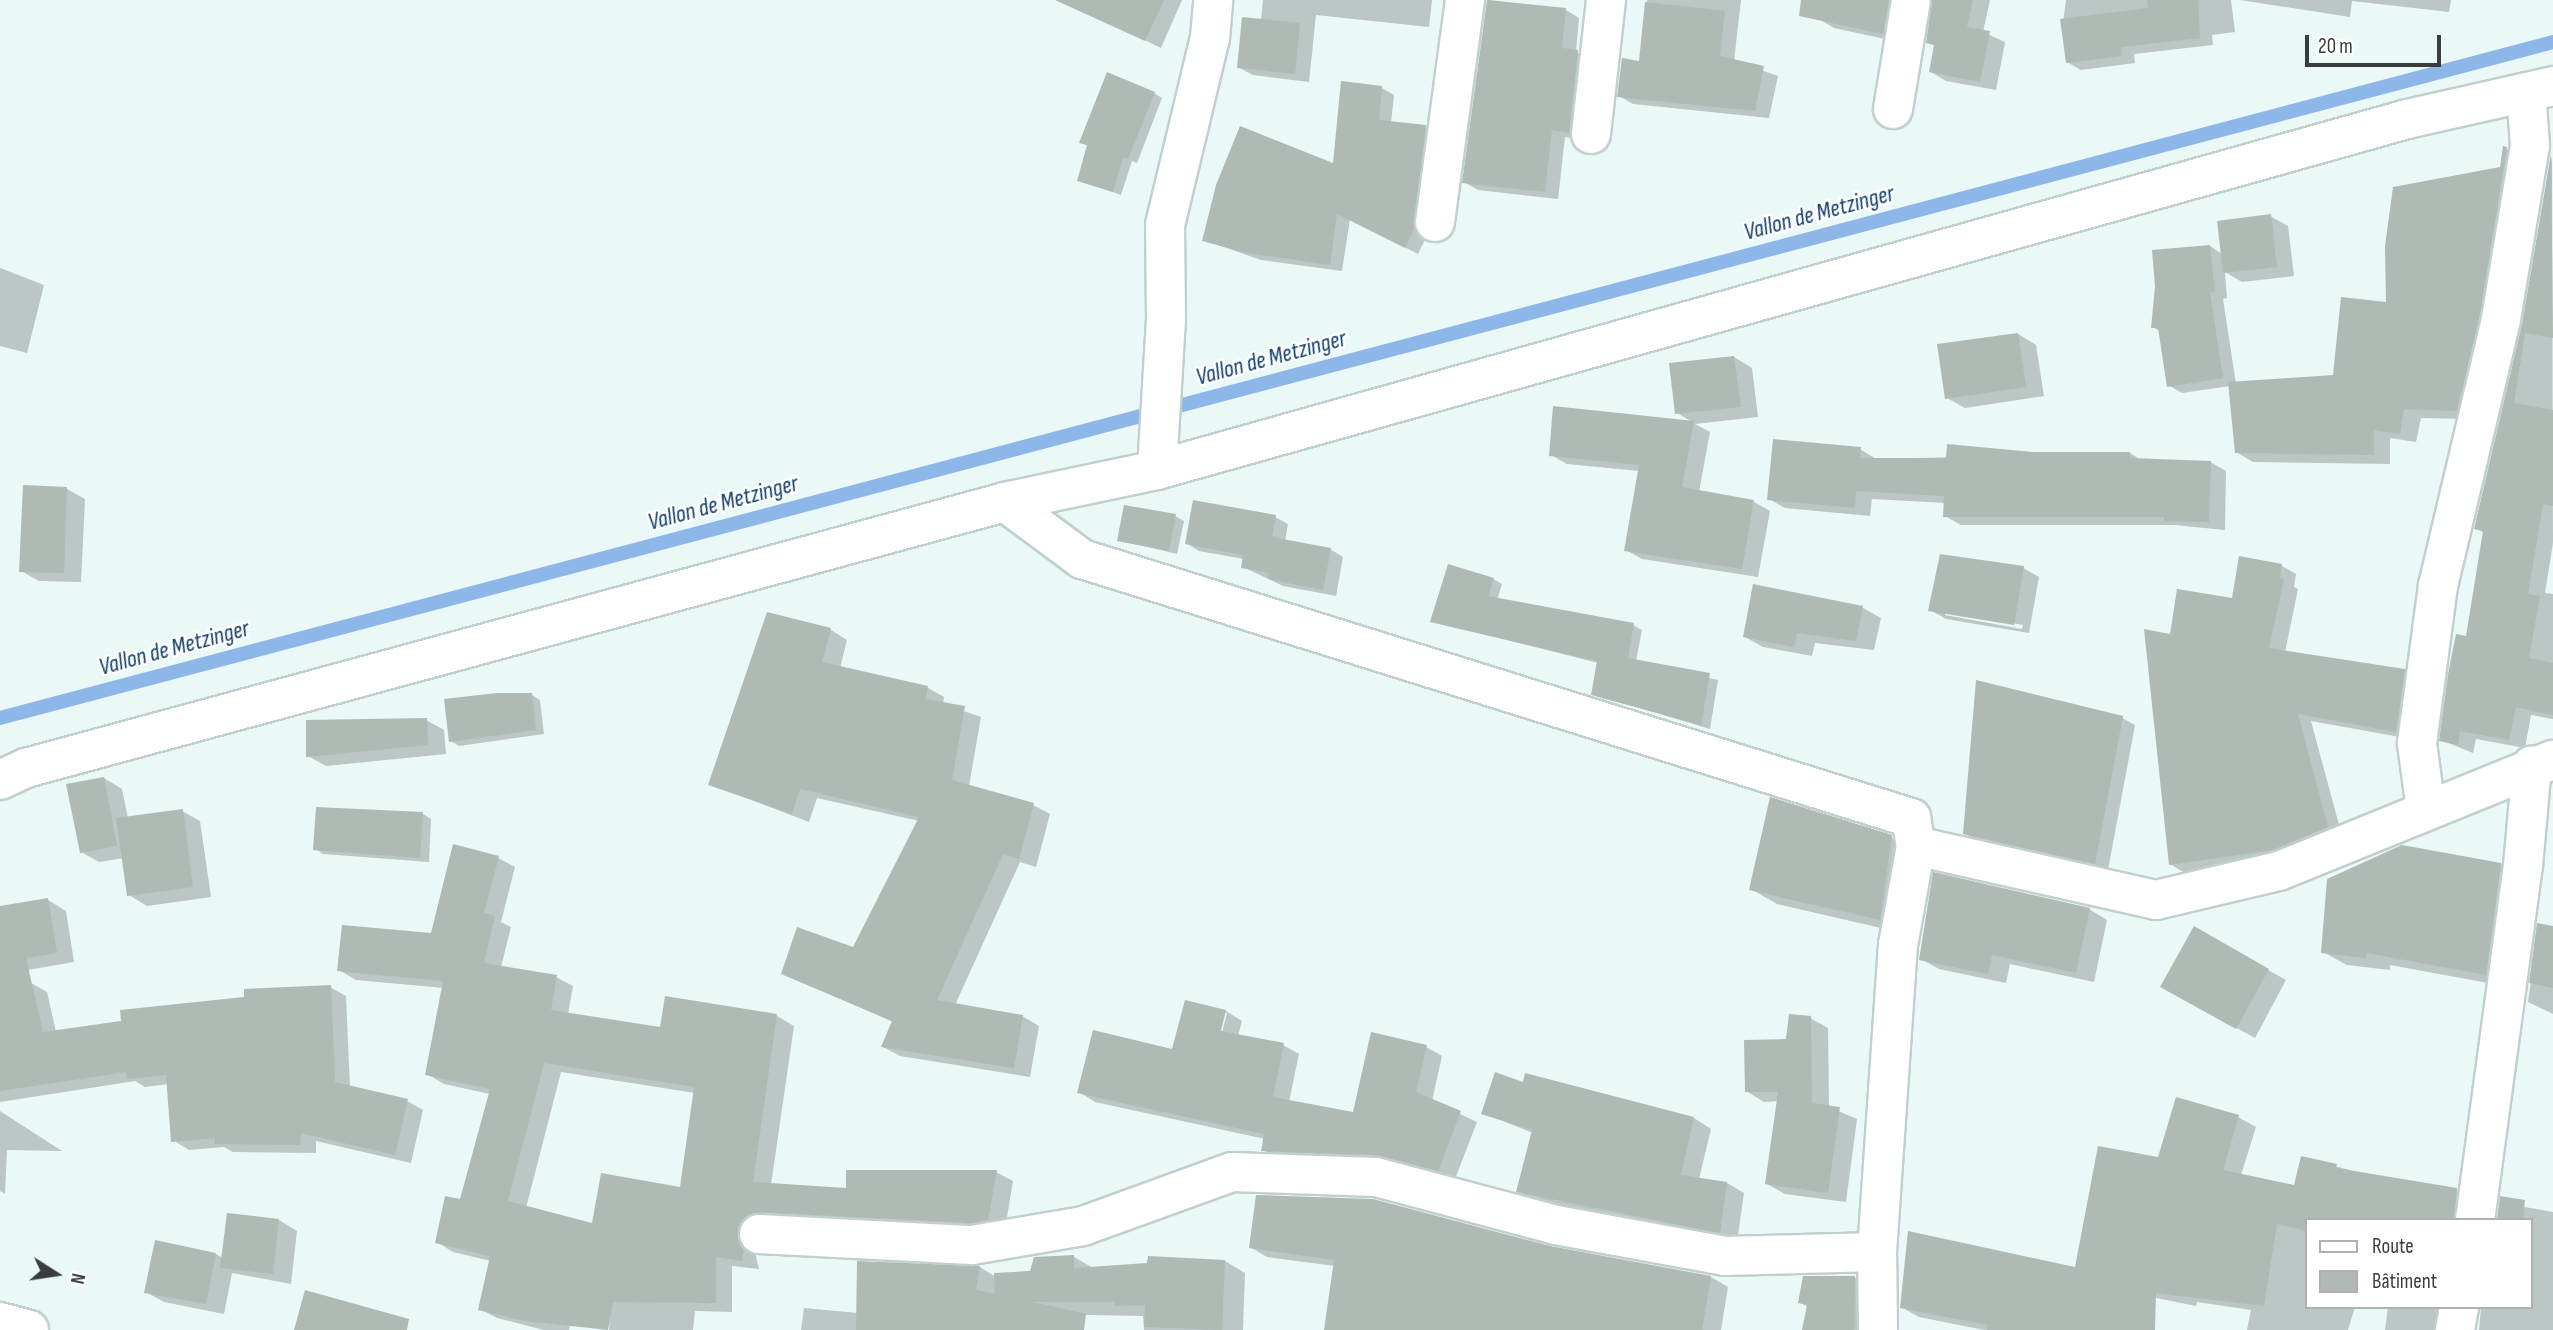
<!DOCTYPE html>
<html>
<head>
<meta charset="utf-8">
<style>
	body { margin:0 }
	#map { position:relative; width:2553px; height:1330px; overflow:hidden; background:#eaf8f7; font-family:"Sofia Sans Condensed",sans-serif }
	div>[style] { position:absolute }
	.shadow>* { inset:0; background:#0003 }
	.stream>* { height:14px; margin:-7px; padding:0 7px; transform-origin:7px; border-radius:7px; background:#8cb7e8 }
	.building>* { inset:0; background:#aebab3 }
	.roads { filter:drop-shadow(2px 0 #c1cfce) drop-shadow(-2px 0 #c1cfce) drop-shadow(0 2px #c1cfce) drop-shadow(0 -2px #c1cfce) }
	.minor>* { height:38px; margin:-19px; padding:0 19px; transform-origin:19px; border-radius:19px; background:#fff }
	span { translate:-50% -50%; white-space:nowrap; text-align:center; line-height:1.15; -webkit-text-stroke:5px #fff; paint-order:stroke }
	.water-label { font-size:24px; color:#0f3d6a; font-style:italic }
	.legend { position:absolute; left:2305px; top:1218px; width:228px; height:91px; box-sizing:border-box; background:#fff; border:2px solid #afb1b1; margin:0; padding:9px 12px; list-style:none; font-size:21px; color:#383d3d }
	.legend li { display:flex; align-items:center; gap:14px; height:35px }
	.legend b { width:35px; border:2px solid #afb1b1 }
	.north { position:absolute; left:21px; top:1239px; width:70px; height:70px; -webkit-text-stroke:5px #fff; paint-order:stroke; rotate:102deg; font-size:19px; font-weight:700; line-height:28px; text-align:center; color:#383d3d }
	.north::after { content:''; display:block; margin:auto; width:24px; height:32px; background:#383d3d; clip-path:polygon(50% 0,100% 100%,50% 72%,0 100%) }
	.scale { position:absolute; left:2305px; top:35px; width:136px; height:32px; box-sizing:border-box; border:4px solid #383d3d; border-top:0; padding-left:9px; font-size:21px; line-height:24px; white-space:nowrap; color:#383d3d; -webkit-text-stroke:5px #fff; paint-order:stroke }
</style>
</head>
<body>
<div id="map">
	<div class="shadow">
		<i style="clip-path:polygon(1061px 0,1182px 0,1161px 48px)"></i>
		<i style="clip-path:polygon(1263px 0,1432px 0,1429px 27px,1316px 15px,1309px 82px,1253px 75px,1238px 67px,1261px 21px)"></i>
		<i style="clip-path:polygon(1488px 0,1566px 10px,1579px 18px,1576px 52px,1591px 60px,1583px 140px,1565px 137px,1558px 199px,1478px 190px,1464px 182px)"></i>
		<i style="clip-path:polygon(1647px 0,1741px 0,1734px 61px,1778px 76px,1769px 118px,1633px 104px,1619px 96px,1640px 63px)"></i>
		<i style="clip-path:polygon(1823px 0,1908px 0,1899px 42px,1834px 28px,1819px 19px)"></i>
		<i style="clip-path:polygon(1933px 0,1990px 0,1983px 32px,2005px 42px,1996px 90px,1946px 81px,1931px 72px,1936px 47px,1928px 42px)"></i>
		<i style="clip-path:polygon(2066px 0,2231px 0,2235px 32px,2212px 35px,2213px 45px,2134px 54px,2135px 63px,2081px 70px,2067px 62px,2063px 23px)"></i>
		<i style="clip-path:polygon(2240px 0,2451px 0,2449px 12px,2352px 1px,2350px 17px)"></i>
		<i style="clip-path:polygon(1382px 88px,1394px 95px,1391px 123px,1425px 127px,1438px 134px,1427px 236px,1418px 254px,1350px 219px,1342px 271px,1261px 260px,1204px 240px,1334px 166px)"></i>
		<i style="clip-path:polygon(1154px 93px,1162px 98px,1137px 163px,1132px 161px,1121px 195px,1079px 180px,1088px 146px,1081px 142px)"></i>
		<i style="clip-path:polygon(2505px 148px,2523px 158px,2473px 419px,2421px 418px,2416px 442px,2390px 438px,2390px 464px,2253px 462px,2236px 452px,2230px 386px,2182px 393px,2168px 385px,2160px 331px,2152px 327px,2210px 246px,2222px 254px,2270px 216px,2288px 226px,2294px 276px,2242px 282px,2225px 272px,2227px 298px,2223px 299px,2236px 384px,2335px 376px,2388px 304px,2501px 168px)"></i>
		<i style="clip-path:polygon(2552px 156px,2553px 543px,2545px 593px,2553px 594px,2553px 719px,2531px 715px,2525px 748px,2476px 739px,2473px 753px,2441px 740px,2468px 638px,2484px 533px,2476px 528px,2524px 324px)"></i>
		<i style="clip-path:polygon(0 268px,44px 285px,27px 353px,0 346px)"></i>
		<i style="clip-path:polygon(2018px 334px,2036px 345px,2044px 396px,1965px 408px,1947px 398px)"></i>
		<i style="clip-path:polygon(1734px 357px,1752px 368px,1758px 417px,1695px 424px,1710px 432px,1699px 492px,1754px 502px,1770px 511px,1758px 577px,1642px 559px,1626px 550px,1639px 471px,1567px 464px,1551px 455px,1555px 408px,1694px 423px,1677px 413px)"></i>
		<i style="clip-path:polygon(1860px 449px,1876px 459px,2130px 453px,2141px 460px,2210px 462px,2226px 471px,2225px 530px,2174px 525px,1961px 525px,1945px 516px,1946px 503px,1872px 499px,1870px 516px,1785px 508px,1769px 499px)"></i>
		<i style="clip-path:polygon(67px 489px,85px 499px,81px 582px,39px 581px,21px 571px)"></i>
		<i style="clip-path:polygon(1175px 516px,1184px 521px,1177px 554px,1119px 540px)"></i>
		<i style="clip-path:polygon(1275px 517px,1288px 524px,1285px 541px,1330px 549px,1343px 557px,1336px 596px,1283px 586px,1243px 567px,1244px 559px,1199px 551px,1186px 543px)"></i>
		<i style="clip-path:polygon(2241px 558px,2282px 566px,2296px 574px,2294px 587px,2298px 589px,2285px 652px,2404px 670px,2419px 679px,2411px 739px,2311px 721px,2342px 836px,2288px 858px,2185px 873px,2170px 864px,2172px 636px,2234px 600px)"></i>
		<i style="clip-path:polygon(evenodd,2023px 568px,2039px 577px,2029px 633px,1946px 619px,1930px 610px,2023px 568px,1945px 612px,2023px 625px,2022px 629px,1945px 615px,1945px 612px)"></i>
		<i style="clip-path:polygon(1493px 579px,1502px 584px,1497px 600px,1633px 625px,1642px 630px,1636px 661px,1718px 680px,1710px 729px,1593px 694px,1598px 663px,1432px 621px)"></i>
		<i style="clip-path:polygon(1754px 586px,1863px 608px,1881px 618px,1874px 650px,1815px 643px,1812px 656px,1763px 647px,1745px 637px)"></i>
		<i style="clip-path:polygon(768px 614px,831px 630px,847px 640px,840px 668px,928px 688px,944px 697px,943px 704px,981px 717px,969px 786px,1033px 805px,1050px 814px,1036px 867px,1020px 862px,955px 1005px,1022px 1016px,1039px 1026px,1030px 1077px,900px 1056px,883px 1047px,893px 1022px,783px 973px,854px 949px,919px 821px,817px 798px,809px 822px,710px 784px)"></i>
		<i style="clip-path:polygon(532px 695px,540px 700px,544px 734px,459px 746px,451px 741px)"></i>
		<i style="clip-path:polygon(2122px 718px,2135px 725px,2108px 870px,1978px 841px,1964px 833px)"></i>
		<i style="clip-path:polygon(426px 720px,444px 730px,446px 754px,326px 766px,308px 756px)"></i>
		<i style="clip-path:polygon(104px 778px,122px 789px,128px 818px,182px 811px,200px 821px,211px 897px,147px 906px,129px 895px,124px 858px,99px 862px,81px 852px)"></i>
		<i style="clip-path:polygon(423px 814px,431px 819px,429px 862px,323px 854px,315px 849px)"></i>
		<i style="clip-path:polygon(1891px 837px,1918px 852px,1907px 934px,1777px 904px,1751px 889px)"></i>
		<i style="clip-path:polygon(498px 858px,515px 867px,501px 922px,511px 927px,501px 967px,556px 977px,573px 986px,568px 1014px,661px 1029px,777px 1016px,794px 1026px,771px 1185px,848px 1190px,996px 1172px,1013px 1181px,1005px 1229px,753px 1244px,759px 1269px,732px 1266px,732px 1312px,695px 1311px,693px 1330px,609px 1330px,617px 1177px,681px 1189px,695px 1093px,561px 1072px,526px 1208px,595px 1231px,569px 1330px,544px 1330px,497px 1318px,480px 1309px,491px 1261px,453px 1252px,437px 1242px,461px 1201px,490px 1094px,444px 1084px,427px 1074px,444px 988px,356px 980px,339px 970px,433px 935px)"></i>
		<i style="clip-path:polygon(2501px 864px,2524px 878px,2510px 987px,2390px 965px,2390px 970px,2347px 965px,2323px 952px)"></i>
		<i style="clip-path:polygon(48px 900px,66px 911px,74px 962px,22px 971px,0 936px,0 908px)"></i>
		<i style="clip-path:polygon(2089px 909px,2107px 920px,2094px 982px,2010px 964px,2006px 983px,1939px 969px,1921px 959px)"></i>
		<i style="clip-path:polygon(2539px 925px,2553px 928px,2553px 1014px,2528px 1002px)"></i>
		<i style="clip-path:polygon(2195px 929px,2286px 980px,2255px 1038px,2180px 997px)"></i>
		<i style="clip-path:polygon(0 981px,31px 983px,47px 992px,56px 1032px,330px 987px,346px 996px,350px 1087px,407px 1101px,423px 1110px,411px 1163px,316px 1141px,316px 1153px,233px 1152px,224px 1147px,189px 1150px,173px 1140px,168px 1084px,145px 1087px,135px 1081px,0 1102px)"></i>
		<i style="clip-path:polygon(evenodd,1186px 1002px,1226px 1011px,1242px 1021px,1238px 1036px,1283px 1045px,1299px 1054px,1289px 1102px,1354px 1114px,1426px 1047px,1442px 1056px,1432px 1101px,1477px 1122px,1455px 1179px,1279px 1159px,1263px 1150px,1265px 1139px,1095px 1102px,1079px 1092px,1173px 1051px,1186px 1002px,1224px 1013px,1227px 1013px,1220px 1040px,1217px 1039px,1224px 1013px)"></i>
		<i style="clip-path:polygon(1810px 1018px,1828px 1028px,1829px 1107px,1857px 1119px,1846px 1202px,1785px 1194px,1767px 1184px,1779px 1101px,1764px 1102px,1746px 1091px)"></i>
		<i style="clip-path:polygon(1527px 1076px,1694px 1118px,1711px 1129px,1699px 1179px,1727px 1183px,1744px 1193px,1737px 1242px,1535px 1201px,1518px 1191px,1533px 1133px,1483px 1113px,1524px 1084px)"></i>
		<i style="clip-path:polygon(0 1111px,62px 1151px,7px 1150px,5px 1194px,0 1191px)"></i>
		<i style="clip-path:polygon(2238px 1117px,2256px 1127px,2241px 1175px,2295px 1187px,2302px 1158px,2374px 1176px,2306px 1220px,2306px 1307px,2355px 1307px,2348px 1330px,2247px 1330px,2251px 1310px,2197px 1302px,2196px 1306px,2092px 1285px,2077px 1330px,1984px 1330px,1919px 1317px,1901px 1307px,2075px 1274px,2159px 1159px)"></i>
		<i style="clip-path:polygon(2457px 1190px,2474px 1200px,2473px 1220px,2398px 1220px)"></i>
		<i style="clip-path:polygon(2501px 1203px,2553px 1212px,2553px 1330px,2479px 1330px,2481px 1307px,2530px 1307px,2530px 1220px,2497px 1220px)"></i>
		<i style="clip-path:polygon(279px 1220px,297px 1231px,291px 1284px,232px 1273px,224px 1314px,164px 1302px,146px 1292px,216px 1254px,223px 1258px)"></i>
		<i style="clip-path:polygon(1250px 1247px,1550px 1248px,1711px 1277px,1728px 1287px,1721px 1330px,1326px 1330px,1335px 1266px,1267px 1257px)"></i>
		<i style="clip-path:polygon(1074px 1257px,1093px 1268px,1225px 1261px,1245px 1273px,1243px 1330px,1144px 1330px,1143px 1316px,1039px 1314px,1038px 1330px,801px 1330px,804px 1308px,858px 1313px,858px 1263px,980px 1267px,996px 1277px,1032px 1273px)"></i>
		<i style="clip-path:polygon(1855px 1278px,1873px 1288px,1873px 1330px,1804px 1330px,1808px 1307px,1800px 1302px)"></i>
		<i style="clip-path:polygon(2388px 1307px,2458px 1307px,2452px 1330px,2385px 1330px)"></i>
	</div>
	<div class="stream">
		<i style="left:0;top:718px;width:2641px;rotate:-14.83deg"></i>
	</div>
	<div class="building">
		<i style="clip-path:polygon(1055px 0,1164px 0,1145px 41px)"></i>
		<i style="clip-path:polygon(1487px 0,1566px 8px,1562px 48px,1578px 50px,1569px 133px,1552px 130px,1545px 192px,1462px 183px)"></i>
		<i style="clip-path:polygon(1801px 0,1889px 0,1883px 34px,1799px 16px)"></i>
		<i style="clip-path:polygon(1932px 0,1973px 0,1967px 27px,1990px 31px,1980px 82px,1929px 72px,1934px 45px,1926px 43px)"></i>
		<i style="clip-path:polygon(2147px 0,2198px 0,2200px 38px,2121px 47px,2122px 56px,2066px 63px,2060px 19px,2148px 8px)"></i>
		<i style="clip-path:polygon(1645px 2px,1725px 11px,1720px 56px,1764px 66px,1755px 111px,1617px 97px,1622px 58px,1639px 61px)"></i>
		<i style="clip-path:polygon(1242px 17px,1300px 23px,1295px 74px,1237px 68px)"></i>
		<i style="clip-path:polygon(1107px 72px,1155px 92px,1128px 159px,1123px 157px,1113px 192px,1077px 181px,1087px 145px,1079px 143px)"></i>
		<i style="clip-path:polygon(1341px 81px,1382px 86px,1379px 120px,1426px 125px,1414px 228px,1405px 248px,1337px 214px,1330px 265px,1247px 253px,1202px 241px,1216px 185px,1240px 126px,1333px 163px)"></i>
		<i style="clip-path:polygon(2503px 146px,2507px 147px,2480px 315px,2457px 411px,2404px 409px,2400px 434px,2374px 430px,2374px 455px,2235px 453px,2228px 382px,2333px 375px,2341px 297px,2386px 302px,2385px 246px,2393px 187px,2500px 167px)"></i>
		<i style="clip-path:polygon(2551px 154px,2553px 338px,2525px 333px,2514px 403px,2553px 410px,2553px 506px,2543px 504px,2528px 594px,2540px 596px,2529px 658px,2553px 663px,2553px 715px,2516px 707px,2509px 740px,2460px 731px,2458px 745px,2439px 741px,2448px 674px,2456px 634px,2466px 636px,2483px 531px,2474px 529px,2522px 324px)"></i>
		<i style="clip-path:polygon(2271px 214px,2277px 267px,2223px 273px,2217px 221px)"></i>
		<i style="clip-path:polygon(2210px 245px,2215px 292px,2210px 292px,2223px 378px,2167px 387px,2158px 328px,2151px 328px,2155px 286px,2152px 250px)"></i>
		<i style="clip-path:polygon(2018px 333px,2026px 387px,1945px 399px,1937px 344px)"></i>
		<i style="clip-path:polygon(1734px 356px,1741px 407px,1675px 414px,1669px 363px)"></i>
		<i style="clip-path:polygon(1553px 406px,1694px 421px,1682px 487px,1754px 500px,1742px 569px,1624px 551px,1639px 465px,1549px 456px)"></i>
		<i style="clip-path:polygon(1773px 439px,1861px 447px,1860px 458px,1946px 458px,1947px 444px,2033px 452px,2130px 452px,2130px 458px,2211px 461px,2209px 522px,2164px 521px,2164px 517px,1943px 517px,1944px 496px,1856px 491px,1855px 508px,1767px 500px)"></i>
		<i style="clip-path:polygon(23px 485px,67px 487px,64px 573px,19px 572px)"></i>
		<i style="clip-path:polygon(1193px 500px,1276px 515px,1272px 537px,1331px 548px,1323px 590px,1268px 579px,1269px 573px,1241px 568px,1243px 555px,1185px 544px)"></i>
		<i style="clip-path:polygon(1124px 505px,1176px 514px,1169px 551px,1117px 541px)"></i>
		<i style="clip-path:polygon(1940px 554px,2024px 566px,2014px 625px,1928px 611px)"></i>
		<i style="clip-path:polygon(2239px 556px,2282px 564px,2280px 578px,2284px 579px,2269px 648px,2405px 669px,2396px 732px,2298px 714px,2328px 827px,2272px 850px,2169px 865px,2144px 629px,2170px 634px,2177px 589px,2232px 598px)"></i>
		<i style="clip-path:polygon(1448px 564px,1494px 578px,1488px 596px,1634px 623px,1628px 658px,1710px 673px,1701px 725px,1591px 695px,1597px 661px,1430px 622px)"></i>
		<i style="clip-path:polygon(1753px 584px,1863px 606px,1856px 641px,1797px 633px,1794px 647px,1743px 637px)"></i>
		<i style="clip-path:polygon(767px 612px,831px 628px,822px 662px,928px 686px,926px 699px,965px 706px,952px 780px,1034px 803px,1019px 859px,1003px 854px,937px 1000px,1023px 1015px,1014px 1068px,881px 1047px,892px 1021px,781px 974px,797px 927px,853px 947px,919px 817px,800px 789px,792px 814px,708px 785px)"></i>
		<i style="clip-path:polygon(1976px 680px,2123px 716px,2095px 864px,1963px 834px)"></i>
		<i style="clip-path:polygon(497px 693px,532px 693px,536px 730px,449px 742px,444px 699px)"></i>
		<i style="clip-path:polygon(427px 718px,428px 745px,306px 757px,306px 720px)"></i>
		<i style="clip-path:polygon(104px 777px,117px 846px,80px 853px,66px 784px)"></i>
		<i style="clip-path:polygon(1770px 797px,1892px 835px,1880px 920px,1749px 890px)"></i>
		<i style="clip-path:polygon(316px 807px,423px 812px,420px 858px,313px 850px)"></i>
		<i style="clip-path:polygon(183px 809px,193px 887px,127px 896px,116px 818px)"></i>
		<i style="clip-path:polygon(evenodd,453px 844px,499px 856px,484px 913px,495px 916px,484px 963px,557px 975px,551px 1010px,660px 1027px,665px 996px,777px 1014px,753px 1182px,846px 1188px,846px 1170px,997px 1170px,988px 1220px,971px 1223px,759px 1212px,740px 1223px,737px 1234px,744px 1249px,742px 1261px,716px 1257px,716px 1303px,613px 1302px,608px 1330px,526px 1321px,478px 1310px,490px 1256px,435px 1243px,445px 1196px,460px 1199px,490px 1089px,425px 1075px,443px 981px,337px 971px,342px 925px,431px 933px,453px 844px,544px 1063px,694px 1087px,680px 1187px,601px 1173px,592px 1223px,508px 1201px,544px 1063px)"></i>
		<i style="clip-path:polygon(2402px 845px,2501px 863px,2486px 975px,2367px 953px,2366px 958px,2321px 953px,2327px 879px)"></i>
		<i style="clip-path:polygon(1933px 872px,2090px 908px,2076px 973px,1992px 955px,1988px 974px,1919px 960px)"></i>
		<i style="clip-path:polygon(48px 898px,57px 953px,26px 958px,43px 1032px,121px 1021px,120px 1010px,244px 997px,244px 989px,331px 985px,335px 1082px,408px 1099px,395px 1155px,301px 1133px,300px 1145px,215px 1144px,215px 1138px,171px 1142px,166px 1075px,127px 1079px,126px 1072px,0 1091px,0 906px)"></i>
		<i style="clip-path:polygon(2537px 923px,2553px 926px,2553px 988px,2529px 983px)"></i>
		<i style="clip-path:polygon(2194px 926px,2269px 969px,2236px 1029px,2160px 987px)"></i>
		<i style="clip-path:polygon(1185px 1000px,1226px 1010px,1221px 1031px,1284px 1043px,1273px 1097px,1353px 1112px,1371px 1032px,1427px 1045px,1416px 1092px,1461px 1111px,1438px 1171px,1377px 1155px,1261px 1151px,1264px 1134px,1077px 1093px,1093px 1030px,1172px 1049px)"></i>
		<i style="clip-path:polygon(1789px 1014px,1811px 1016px,1812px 1103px,1840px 1107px,1828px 1193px,1765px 1184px,1778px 1092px,1745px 1092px,1744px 1040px,1786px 1039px)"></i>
		<i style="clip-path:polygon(1495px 1072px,1523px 1082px,1525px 1073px,1694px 1117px,1681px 1175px,1727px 1182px,1720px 1233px,1516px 1192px,1532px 1130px,1481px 1114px)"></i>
		<i style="clip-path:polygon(2176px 1097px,2239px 1115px,2223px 1170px,2294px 1185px,2301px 1156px,2337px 1164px,2336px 1168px,2457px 1188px,2454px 1220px,2306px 1220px,2306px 1231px,2277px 1224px,2264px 1306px,2156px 1293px,2155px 1330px,1987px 1330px,1988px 1325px,1900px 1308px,1908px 1231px,2075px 1267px,2098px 1146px,2158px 1157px)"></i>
		<i style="clip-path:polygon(1256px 1195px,1373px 1199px,1550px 1246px,1711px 1276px,1702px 1330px,1324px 1330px,1334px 1260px,1249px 1248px)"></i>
		<i style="clip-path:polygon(2500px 1196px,2525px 1200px,2523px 1220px,2497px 1220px)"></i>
		<i style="clip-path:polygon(227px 1213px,279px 1219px,273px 1274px,220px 1268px)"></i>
		<i style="clip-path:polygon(155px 1240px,216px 1253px,206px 1304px,144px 1293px)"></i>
		<i style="clip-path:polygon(1074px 1255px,1074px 1268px,1147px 1263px,1148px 1256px,1225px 1260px,1222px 1330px,1144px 1327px,1145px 1305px,1115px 1306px,1115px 1302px,1033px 1302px,1086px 1314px,1084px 1330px,856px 1330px,857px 1261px,980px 1266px,976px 1290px,995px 1294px,994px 1273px,1030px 1271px,1034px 1257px)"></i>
		<i style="clip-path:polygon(1803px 1276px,1855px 1276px,1854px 1330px,1802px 1330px,1807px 1305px,1798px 1303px)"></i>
		<i style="clip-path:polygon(305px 1290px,409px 1319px,407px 1330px,294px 1330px)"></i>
	</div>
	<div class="roads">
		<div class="minor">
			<i style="left:1893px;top:109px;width:110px;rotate:-80.6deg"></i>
			<i style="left:1591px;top:134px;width:135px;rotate:-83.6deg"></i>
			<i style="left:1435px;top:222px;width:224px;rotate:-82.3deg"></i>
			<i style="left:1157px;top:470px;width:151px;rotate:-86.6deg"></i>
			<i style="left:1166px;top:319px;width:94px;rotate:-90.6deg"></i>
			<i style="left:1165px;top:225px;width:192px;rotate:-76.5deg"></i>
			<i style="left:1210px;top:38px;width:38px;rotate:-85deg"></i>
			<i style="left:1005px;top:502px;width:96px;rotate:36.5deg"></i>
			<i style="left:1082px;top:559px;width:869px;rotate:17.35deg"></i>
			<i style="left:1911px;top:818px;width:28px;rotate:80deg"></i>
			<i style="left:1916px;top:846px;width:246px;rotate:12.7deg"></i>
			<i style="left:2156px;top:900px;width:126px;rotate:-13.3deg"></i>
			<i style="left:2279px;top:871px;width:296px;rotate:-22.1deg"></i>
			<i style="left:0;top:780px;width:29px;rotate:-25deg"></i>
			<i style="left:26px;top:768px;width:1014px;rotate:-15.2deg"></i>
			<i style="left:1005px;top:502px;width:155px;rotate:-11.9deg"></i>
			<i style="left:1157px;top:470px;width:1298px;rotate:-15.68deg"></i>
			<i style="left:2407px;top:119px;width:150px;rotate:-12.7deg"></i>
			<i style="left:2426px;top:810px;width:68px;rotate:-97.7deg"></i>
			<i style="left:2417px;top:743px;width:158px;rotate:-82.4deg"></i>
			<i style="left:2438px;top:586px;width:274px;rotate:-76.7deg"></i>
			<i style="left:2501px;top:319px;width:176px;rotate:-80.5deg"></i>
			<i style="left:2530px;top:145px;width:53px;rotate:-94.3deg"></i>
			<i style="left:2475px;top:1220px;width:357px;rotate:-82.3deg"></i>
			<i style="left:2523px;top:866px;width:101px;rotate:-84.9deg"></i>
			<i style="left:759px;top:1234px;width:213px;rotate:3deg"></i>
			<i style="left:972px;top:1245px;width:113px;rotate:-9.7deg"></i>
			<i style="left:1083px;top:1226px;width:158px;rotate:-19.9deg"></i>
			<i style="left:1232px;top:1172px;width:144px;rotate:2deg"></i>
			<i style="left:1376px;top:1177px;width:186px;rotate:14.9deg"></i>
			<i style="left:1556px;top:1225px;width:172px;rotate:10.4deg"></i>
			<i style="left:1725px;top:1256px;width:152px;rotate:-1.5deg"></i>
			<i style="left:0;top:1322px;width:30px;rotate:15deg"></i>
			<i style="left:1878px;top:1330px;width:78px;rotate:-90.7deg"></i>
			<i style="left:1877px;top:1252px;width:308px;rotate:-86.1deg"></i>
			<i style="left:1898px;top:945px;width:101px;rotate:-79.7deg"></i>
			<i style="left:2455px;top:1330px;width:23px;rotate:-80deg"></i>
		</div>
	</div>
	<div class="water-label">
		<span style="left:1819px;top:213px;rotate:-15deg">Vallon de Metzinger</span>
		<span style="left:1271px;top:358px;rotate:-15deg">Vallon de Metzinger</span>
		<span style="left:723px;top:503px;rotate:-15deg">Vallon de Metzinger</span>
		<span style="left:174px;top:648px;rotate:-15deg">Vallon de Metzinger</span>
	</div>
	<ul class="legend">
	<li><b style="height:9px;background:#fff"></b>Route</li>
	<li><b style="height:19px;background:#aebab3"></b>Bâtiment</li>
	</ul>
	<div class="north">N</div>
	<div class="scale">20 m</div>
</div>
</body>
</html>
